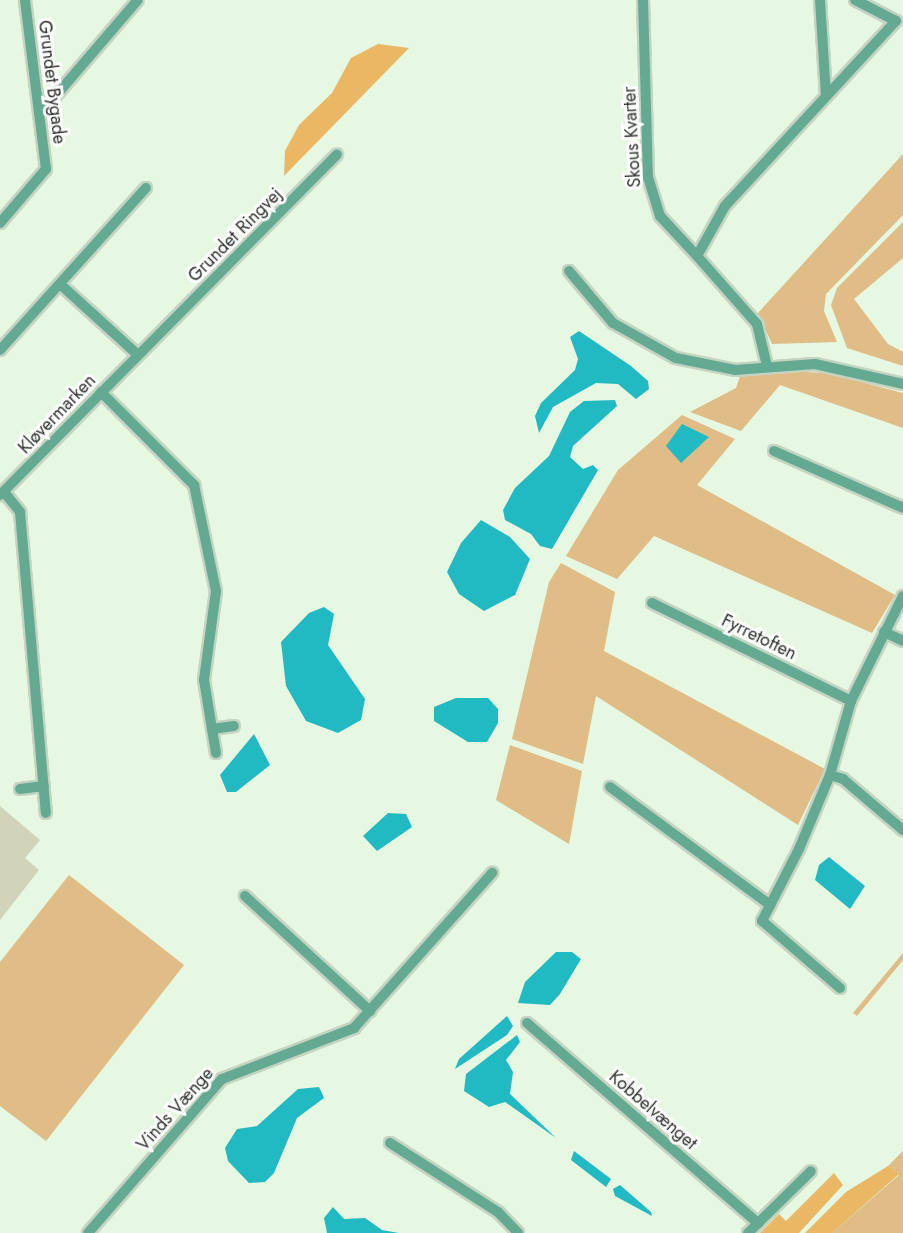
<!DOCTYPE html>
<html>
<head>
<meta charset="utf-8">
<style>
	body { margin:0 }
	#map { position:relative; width:903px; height:1233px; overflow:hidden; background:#e6f7e2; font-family:Jost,sans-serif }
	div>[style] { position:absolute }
	.green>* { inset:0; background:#e0bc86 }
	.forest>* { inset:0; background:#eab764 }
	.water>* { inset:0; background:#21bac2 }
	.building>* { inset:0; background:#d2d3bb }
	.roads { filter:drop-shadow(2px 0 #c5d4c2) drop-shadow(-2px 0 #c5d4c2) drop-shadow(0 2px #c5d4c2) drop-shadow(0 -2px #c5d4c2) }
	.minor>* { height:10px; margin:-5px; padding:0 5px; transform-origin:5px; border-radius:5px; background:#64a991 }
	span { translate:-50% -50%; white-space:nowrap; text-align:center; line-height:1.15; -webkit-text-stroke:6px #fefefe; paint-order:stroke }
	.street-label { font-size:18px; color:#2f352e }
</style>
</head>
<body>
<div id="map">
	<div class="green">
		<i style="clip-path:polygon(903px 154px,903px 215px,826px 294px,824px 311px,837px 342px,772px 344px,758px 313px)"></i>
		<i style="clip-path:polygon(903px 222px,903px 258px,854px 299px,888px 344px,903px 352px,903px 366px,847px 348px,831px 305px,837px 288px)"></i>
		<i style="clip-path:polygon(784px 371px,827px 373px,903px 393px,903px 428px,780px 385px,741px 431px,690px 412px,736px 388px,740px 376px)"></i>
		<i style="clip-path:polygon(682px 415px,735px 439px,697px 485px,895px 595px,872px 633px,654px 536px,617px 579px,566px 556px,618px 470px)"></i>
		<i style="clip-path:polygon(561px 563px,615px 592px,604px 651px,825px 769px,798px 825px,596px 696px,583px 764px,512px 739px,549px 582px)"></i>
		<i style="clip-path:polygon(510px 745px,582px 771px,569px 844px,496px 800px)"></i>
		<i style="clip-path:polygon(69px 875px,184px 965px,46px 1141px,0 1106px,0 962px)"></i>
		<i style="clip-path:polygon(903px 953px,903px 960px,857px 1016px,853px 1013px)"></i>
		<i style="clip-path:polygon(903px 1151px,903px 1233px,832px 1233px,899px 1175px,888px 1166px)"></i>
	</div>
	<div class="forest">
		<i style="clip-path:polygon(378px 44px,409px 48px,284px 176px,285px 151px,299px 125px,332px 93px,351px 58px)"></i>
		<i style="clip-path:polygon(888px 1166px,899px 1174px,832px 1233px,805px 1233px,846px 1192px)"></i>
		<i style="clip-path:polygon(834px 1173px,843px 1185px,799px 1233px,760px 1233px,779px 1214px,786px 1221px)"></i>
	</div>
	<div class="water">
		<i style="clip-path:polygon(579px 331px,631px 366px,648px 381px,649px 389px,636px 399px,618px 384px,596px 383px,553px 407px,539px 433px,535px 416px,541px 403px,575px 370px,578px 359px,570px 337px)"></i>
		<i style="clip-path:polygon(615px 400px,617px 406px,573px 446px,570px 457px,583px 469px,593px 465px,598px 470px,552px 549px,540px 546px,531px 534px,505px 520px,503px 510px,515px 488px,549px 456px,570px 412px,584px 401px)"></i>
		<i style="clip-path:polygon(682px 424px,709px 437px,681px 463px,666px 446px)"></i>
		<i style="clip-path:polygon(481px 520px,510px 537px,530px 559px,515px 595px,484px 611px,459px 594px,447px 572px,461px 543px)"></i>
		<i style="clip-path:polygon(324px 607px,334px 614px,328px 645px,365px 699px,361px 720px,338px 733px,306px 721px,286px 686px,281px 642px,309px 613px)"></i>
		<i style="clip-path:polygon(456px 698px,488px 698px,498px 709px,498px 723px,487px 742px,468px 742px,434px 721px,434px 707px)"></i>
		<i style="clip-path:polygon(254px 734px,270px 765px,236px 792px,227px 792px,220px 775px)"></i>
		<i style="clip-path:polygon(388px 813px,406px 814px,412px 827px,377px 851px,363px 836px)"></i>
		<i style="clip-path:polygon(829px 857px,865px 886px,850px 909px,815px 880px,819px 865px)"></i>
		<i style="clip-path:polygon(556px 952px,572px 952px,581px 959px,560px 994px,550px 1005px,518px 1003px,525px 982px)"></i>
		<i style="clip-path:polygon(507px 1016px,513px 1026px,507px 1035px,455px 1069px,459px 1059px)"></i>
		<i style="clip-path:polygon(517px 1035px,520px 1042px,506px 1060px,513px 1072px,510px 1094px,556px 1138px,505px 1102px,489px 1107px,464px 1091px,466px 1074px)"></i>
		<i style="clip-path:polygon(319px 1087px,324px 1098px,297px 1118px,274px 1173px,265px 1182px,249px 1183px,228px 1161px,225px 1148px,237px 1129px,257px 1126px,298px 1089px)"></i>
		<i style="clip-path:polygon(574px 1151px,611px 1179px,606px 1187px,571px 1160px)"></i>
		<i style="clip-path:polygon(620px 1185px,651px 1212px,652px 1216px,615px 1196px,613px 1189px)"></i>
		<i style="clip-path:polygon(333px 1207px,344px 1219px,365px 1218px,382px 1230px,399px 1233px,327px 1233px,324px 1218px)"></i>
	</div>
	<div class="building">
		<i style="clip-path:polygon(0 806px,40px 840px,25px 858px,39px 870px,0 920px)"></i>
	</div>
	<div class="roads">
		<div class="minor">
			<i style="left:643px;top:0;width:177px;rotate:88.4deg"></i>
			<i style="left:648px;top:177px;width:41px;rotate:72.9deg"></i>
			<i style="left:660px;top:216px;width:54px;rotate:47.2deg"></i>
			<i style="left:820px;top:0;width:96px;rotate:86.4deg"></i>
			<i style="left:39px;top:107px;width:16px;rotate:-30deg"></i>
			<i style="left:53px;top:99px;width:130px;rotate:-49.4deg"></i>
			<i style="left:0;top:223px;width:71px;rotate:-49.6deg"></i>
			<i style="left:46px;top:169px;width:170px;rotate:-97.1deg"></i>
			<i style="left:569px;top:271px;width:68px;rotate:49.8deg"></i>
			<i style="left:613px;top:323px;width:72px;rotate:29.1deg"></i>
			<i style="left:676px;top:358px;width:60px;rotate:11.5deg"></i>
			<i style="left:735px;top:370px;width:80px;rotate:-4.3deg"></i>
			<i style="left:815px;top:364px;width:90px;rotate:12.8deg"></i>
			<i style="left:60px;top:284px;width:104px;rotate:42.3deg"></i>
			<i style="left:0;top:350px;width:218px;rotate:-48deg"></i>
			<i style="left:767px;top:366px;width:43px;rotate:-103.4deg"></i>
			<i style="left:757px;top:324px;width:91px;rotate:-131.4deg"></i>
			<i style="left:697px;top:256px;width:57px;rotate:-60.8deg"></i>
			<i style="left:725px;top:206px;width:252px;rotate:-47.3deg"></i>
			<i style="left:896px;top:21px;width:46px;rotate:-152.9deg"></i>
			<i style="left:101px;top:392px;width:132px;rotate:45deg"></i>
			<i style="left:194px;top:485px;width:108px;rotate:78.3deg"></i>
			<i style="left:216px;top:591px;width:90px;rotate:97.7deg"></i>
			<i style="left:204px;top:680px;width:74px;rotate:80.7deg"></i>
			<i style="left:774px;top:451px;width:141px;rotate:23.8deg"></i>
			<i style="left:4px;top:492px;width:26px;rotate:51deg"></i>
			<i style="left:20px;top:512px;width:302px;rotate:85.1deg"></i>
			<i style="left:0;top:495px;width:479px;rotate:-45.3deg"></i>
			<i style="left:652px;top:603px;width:222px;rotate:26.2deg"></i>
			<i style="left:884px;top:632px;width:21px;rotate:25deg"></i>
			<i style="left:212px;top:729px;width:22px;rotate:-8deg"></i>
			<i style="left:830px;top:775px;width:14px;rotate:17deg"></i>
			<i style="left:843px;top:779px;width:79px;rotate:40.4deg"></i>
			<i style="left:610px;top:787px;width:199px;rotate:36.4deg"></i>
			<i style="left:20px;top:789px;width:24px;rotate:-7deg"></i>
			<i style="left:245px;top:896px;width:170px;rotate:42.6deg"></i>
			<i style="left:840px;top:988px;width:103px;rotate:-139.3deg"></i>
			<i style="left:762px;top:921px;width:81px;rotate:-62.8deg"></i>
			<i style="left:799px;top:849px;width:80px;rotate:-67.3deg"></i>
			<i style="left:830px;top:775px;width:77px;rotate:-74.2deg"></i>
			<i style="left:851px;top:701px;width:117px;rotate:-63.7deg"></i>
			<i style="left:527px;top:1023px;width:306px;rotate:40.9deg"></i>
			<i style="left:390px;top:1143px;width:128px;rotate:32.6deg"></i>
			<i style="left:498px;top:1212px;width:29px;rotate:46deg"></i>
			<i style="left:88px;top:1233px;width:204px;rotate:-49deg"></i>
			<i style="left:222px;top:1079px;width:142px;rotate:-21.1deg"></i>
			<i style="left:354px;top:1028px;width:208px;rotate:-48.3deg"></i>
			<i style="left:748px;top:1233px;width:88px;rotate:-44.5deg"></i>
		</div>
	</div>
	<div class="street-label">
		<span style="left:52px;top:82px;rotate:83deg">Grundet Bygade</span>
		<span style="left:632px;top:137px;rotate:-93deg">Skous Kvarter</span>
		<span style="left:235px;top:235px;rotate:-45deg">Grundet Ringvej</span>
		<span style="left:57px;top:414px;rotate:-46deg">Kløvermarken</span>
		<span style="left:759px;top:637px;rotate:26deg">Fyrretoften</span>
		<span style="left:175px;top:1109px;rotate:-48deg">Vinds Vænge</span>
		<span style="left:653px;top:1110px;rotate:41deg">Kobbelvænget</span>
	</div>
</div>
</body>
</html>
